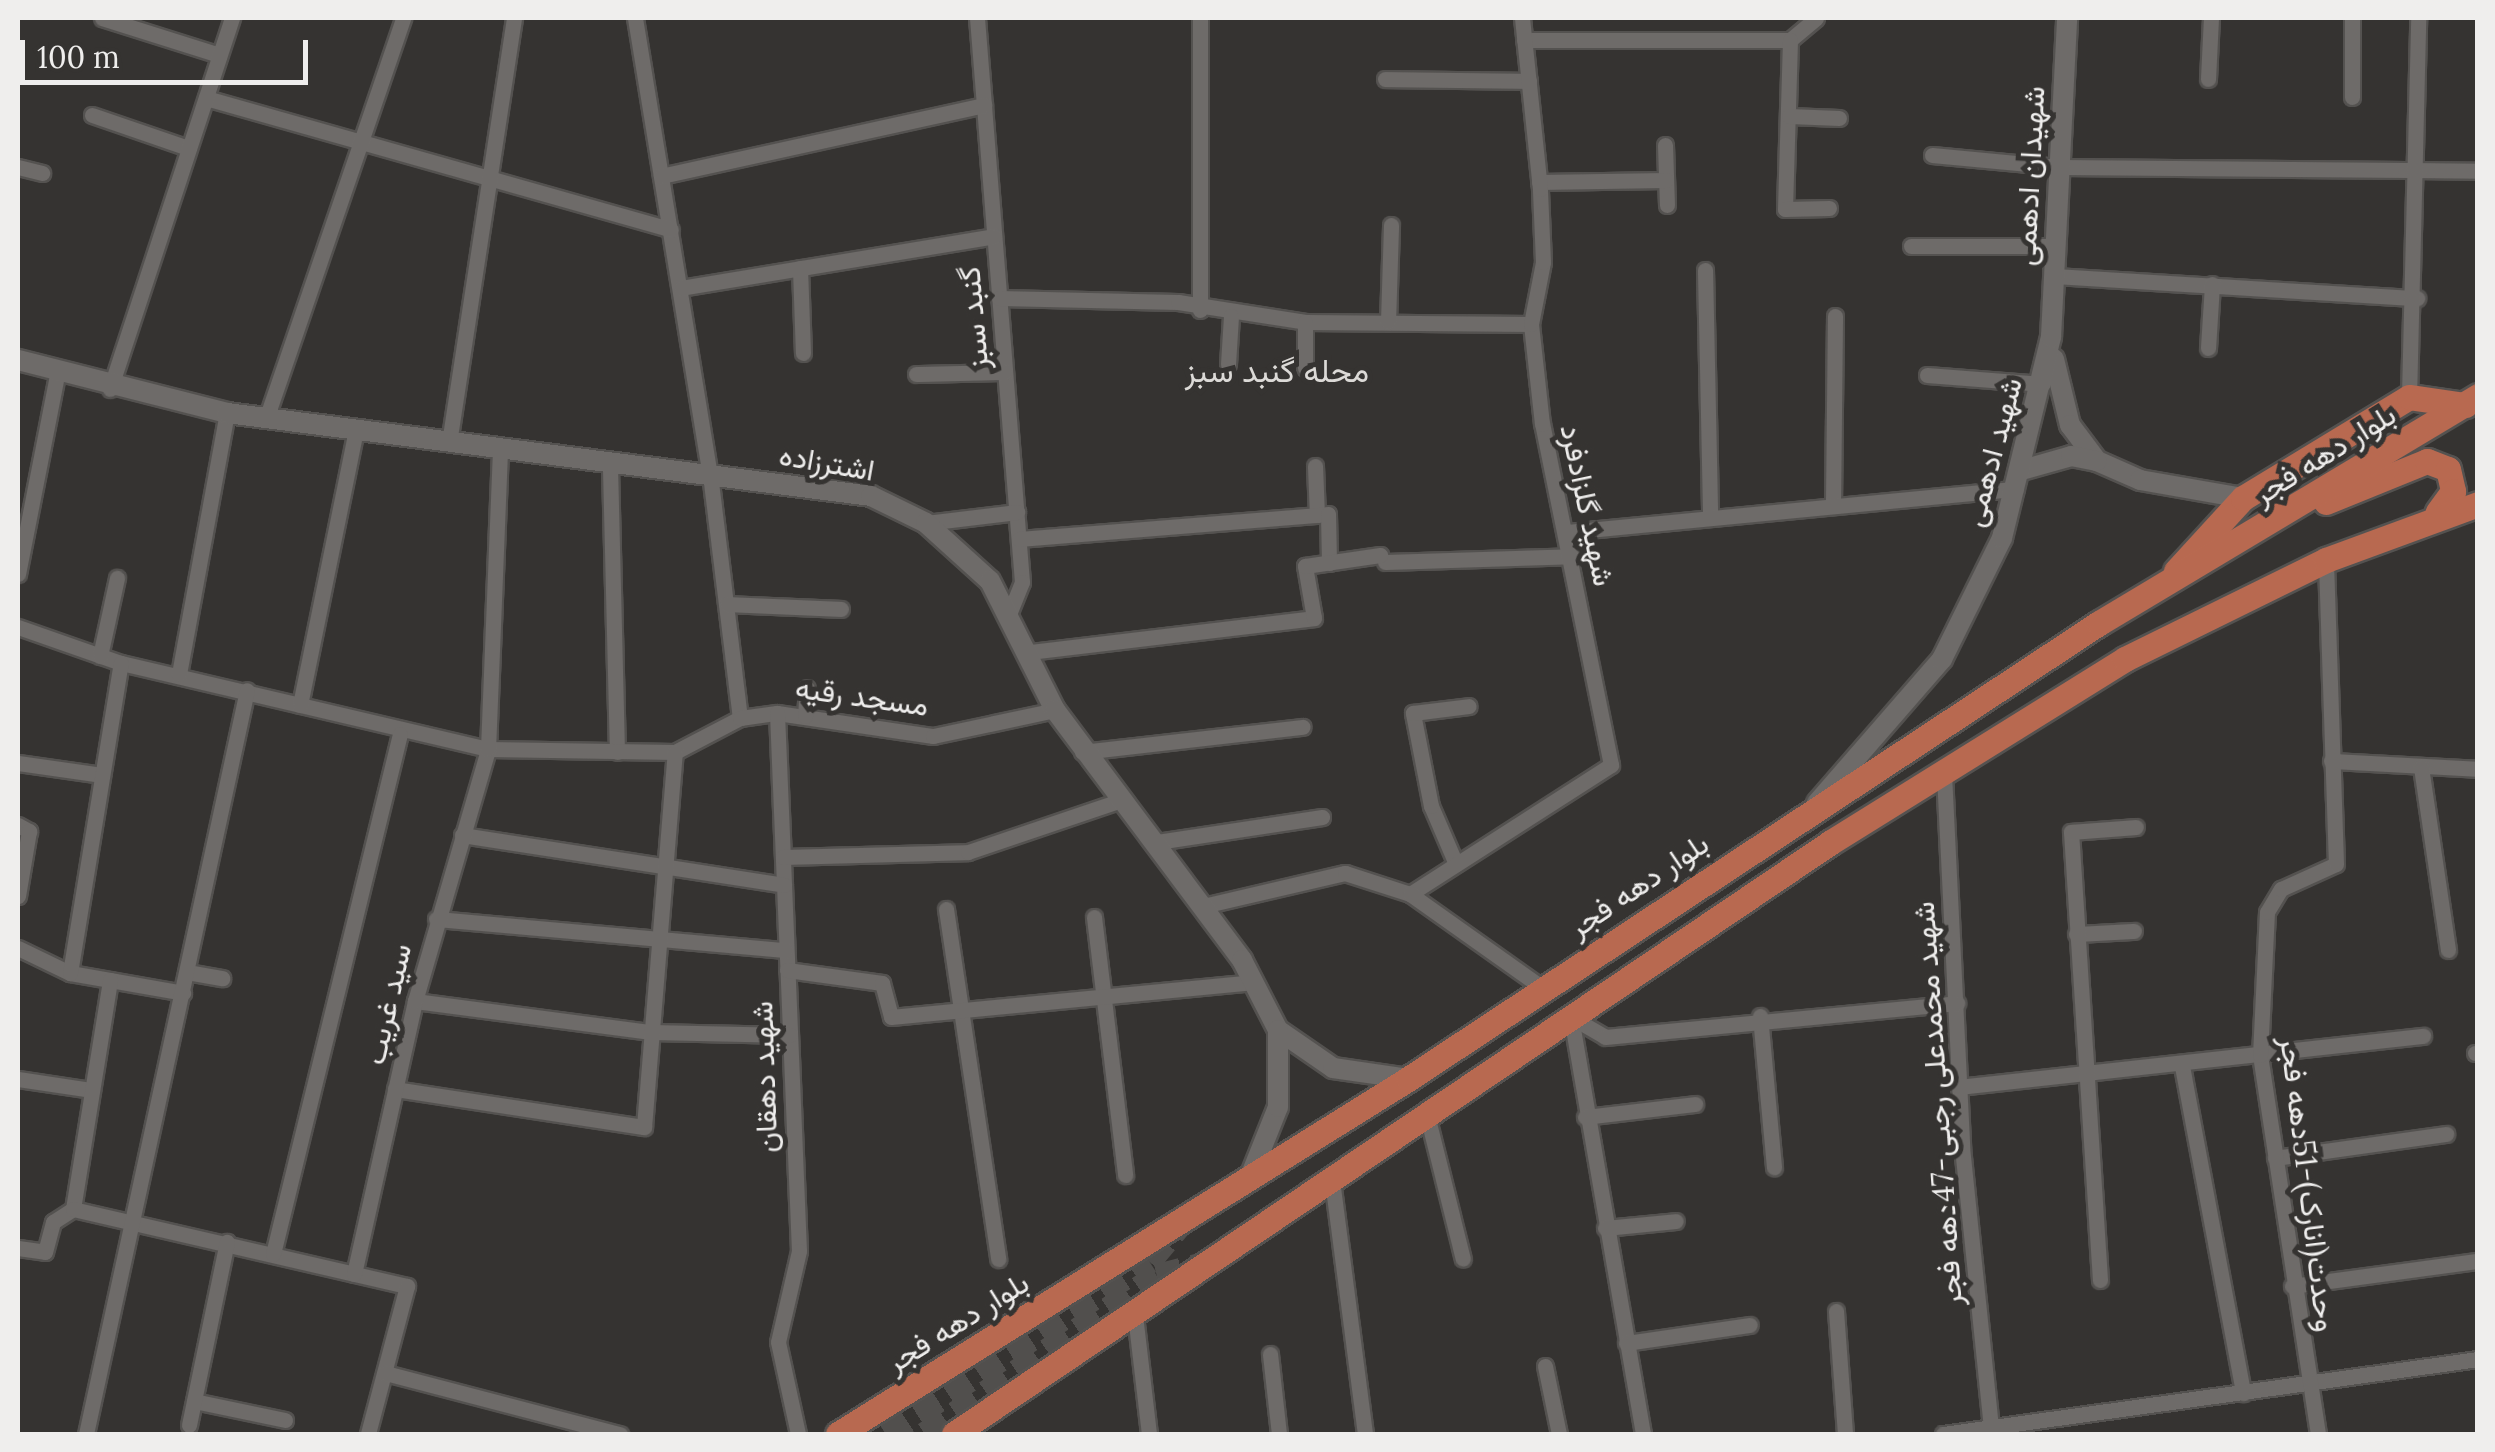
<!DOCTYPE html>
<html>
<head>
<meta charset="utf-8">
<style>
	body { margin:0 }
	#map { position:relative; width:2495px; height:1452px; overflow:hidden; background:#353331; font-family:Lora,Vazirmatn,serif }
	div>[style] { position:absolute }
	.primary-tunnel>* { height:25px; margin-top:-12.5px; transform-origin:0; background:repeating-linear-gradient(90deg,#514f4d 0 25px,transparent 0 37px) }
	.roads { filter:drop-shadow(2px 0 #545250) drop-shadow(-2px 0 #545250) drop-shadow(0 2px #545250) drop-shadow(0 -2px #545250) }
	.minor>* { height:15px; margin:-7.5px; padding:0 7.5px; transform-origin:7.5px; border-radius:7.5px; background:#6e6b69 }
	.tertiary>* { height:20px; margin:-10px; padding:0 10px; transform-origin:10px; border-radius:10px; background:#6e6b69 }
	.primary>* { height:25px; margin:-12.5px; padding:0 12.5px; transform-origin:12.5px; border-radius:12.5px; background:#b86950 }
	span { translate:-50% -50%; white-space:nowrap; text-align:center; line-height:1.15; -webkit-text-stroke:10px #353331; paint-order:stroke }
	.street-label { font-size:30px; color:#efeeed }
	.neighbourhood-label { font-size:32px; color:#dcdad7 }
	.frame { position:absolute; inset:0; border:20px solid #efeeed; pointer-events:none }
	.scale { position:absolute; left:20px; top:40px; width:288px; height:45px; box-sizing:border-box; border:5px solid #efeeed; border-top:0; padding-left:12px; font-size:30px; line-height:35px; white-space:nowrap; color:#efeeed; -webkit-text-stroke:8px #353331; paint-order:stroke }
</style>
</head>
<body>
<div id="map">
	<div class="primary-tunnel">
		<i style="left:886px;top:1434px;width:315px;rotate:-33.3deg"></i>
		<i style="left:1149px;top:1261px;width:51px;rotate:-49.8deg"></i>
		<i style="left:925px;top:1434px;width:281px;rotate:-34.3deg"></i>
		<i style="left:1157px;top:1276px;width:44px;rotate:-14.3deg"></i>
	</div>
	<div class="roads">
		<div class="minor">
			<i style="left:102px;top:18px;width:123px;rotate:17.5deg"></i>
			<i style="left:635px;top:18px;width:462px;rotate:80.7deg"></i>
			<i style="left:710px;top:474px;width:246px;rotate:83deg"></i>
			<i style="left:977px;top:18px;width:566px;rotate:85.44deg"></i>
			<i style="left:1022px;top:582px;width:32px;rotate:112deg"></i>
			<i style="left:1524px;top:40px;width:266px"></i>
			<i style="left:1790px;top:40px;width:34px;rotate:-40deg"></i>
			<i style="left:1790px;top:40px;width:169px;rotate:91.7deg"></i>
			<i style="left:1785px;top:209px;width:44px;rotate:-1.3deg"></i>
			<i style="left:1385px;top:79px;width:144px;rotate:0.8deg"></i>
			<i style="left:2208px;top:79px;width:61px;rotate:-87.2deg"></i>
			<i style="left:2352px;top:97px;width:79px;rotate:-90deg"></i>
			<i style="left:206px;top:98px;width:483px;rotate:15.8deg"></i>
			<i style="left:92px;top:115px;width:102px;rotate:19deg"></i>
			<i style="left:1789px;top:116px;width:50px;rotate:2.3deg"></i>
			<i style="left:1665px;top:145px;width:60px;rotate:88.1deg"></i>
			<i style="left:1932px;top:155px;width:129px;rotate:5.4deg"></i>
			<i style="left:2060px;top:167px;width:418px;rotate:0.5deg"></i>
			<i style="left:18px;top:167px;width:25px;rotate:14deg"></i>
			<i style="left:661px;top:176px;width:331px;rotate:-12.4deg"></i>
			<i style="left:1539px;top:182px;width:127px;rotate:-0.9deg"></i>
			<i style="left:1911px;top:246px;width:145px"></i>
			<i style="left:800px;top:268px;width:85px;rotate:88deg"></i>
			<i style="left:1705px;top:270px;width:248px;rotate:88.8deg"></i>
			<i style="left:2054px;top:276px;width:364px;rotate:3.5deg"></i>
			<i style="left:681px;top:288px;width:317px;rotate:-9.4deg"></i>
			<i style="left:999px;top:298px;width:179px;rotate:1.3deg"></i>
			<i style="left:1178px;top:302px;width:129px;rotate:8.9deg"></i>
			<i style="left:1305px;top:322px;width:226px;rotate:0.5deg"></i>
			<i style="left:1200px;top:310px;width:292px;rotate:-90deg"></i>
			<i style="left:1388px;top:322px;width:97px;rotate:-88.2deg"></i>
			<i style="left:2208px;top:348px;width:64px;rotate:-86.4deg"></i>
			<i style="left:1228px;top:364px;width:48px;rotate:-86.4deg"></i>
			<i style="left:1305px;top:368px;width:46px;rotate:-90deg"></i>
			<i style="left:916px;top:374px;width:89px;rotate:-1.3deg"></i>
			<i style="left:1927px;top:375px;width:116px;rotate:4.4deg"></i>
			<i style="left:110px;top:389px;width:391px;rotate:-71.8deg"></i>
			<i style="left:2409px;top:397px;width:379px;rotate:-88.6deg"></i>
			<i style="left:267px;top:416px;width:421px;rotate:-71.1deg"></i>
			<i style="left:449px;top:443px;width:430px;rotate:-81.3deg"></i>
			<i style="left:1315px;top:466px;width:49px;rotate:87.7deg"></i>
			<i style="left:610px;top:467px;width:285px;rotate:88.6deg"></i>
			<i style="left:1833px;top:506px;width:190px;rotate:-89.4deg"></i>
			<i style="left:926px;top:523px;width:92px;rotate:-6.9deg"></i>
			<i style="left:1567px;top:532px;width:451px;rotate:-5.5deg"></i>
			<i style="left:1019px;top:539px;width:310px;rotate:-4.6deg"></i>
			<i style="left:1328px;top:514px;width:49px;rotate:88.8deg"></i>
			<i style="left:1385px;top:562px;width:187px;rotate:-1.8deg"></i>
			<i style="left:18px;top:574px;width:202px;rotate:-78.9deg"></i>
			<i style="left:727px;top:604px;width:114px;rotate:2.5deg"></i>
			<i style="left:18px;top:627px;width:109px;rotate:19.3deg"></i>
			<i style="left:121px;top:663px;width:377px;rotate:13.2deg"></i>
			<i style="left:488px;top:749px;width:187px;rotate:0.9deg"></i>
			<i style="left:675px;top:752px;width:73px;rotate:-27.6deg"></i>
			<i style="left:740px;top:718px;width:37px;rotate:-8deg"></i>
			<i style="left:777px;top:713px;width:158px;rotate:8.4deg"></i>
			<i style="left:933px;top:736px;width:125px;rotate:-12deg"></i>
			<i style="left:1030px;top:652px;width:286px;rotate:-6.8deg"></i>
			<i style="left:1314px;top:618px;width:53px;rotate:-99.8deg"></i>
			<i style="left:1305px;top:566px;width:76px;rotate:-8.3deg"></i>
			<i style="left:100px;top:656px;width:80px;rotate:-77.7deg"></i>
			<i style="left:179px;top:674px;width:265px;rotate:-79.6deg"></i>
			<i style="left:300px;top:705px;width:282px;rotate:-78.5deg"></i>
			<i style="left:777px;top:713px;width:538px;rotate:87.66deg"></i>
			<i style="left:799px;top:1251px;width:93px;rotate:103deg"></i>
			<i style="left:778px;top:1342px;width:94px;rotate:77.7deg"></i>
			<i style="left:805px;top:716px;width:28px;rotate:-86deg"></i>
			<i style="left:1082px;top:752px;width:222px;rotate:-6.5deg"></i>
			<i style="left:2331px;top:761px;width:147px;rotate:3.1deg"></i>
			<i style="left:18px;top:763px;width:85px;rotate:8.1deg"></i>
			<i style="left:2421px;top:767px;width:185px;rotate:81.6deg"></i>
			<i style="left:1944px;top:774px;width:373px;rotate:87.2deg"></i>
			<i style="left:1962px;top:1147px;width:284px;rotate:84.1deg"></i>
			<i style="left:18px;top:825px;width:13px;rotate:29deg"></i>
			<i style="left:29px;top:831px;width:66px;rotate:99.6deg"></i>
			<i style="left:462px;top:835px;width:326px;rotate:8.8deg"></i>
			<i style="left:1157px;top:842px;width:167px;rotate:-8.6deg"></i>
			<i style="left:783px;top:857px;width:185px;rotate:-1.5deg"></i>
			<i style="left:968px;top:852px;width:163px;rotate:-18.7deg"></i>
			<i style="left:1456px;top:864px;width:63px;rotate:-113.3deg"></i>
			<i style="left:1431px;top:806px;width:95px;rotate:-101deg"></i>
			<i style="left:1413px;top:713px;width:56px;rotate:-7.1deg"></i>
			<i style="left:1410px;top:894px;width:239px;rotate:-32.7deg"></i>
			<i style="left:1611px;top:765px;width:348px;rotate:-101.4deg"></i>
			<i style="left:1542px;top:424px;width:101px;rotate:-96.3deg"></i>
			<i style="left:1531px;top:324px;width:63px;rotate:-79deg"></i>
			<i style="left:1543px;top:262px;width:73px;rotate:-92.4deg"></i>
			<i style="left:1540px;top:189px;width:172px;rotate:-96deg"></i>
			<i style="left:1203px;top:906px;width:146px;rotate:-13.1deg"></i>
			<i style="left:1345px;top:873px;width:68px;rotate:17.9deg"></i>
			<i style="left:1410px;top:894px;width:163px;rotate:35.3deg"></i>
			<i style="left:946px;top:909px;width:354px;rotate:81.5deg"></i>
			<i style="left:1094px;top:917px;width:260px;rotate:83.1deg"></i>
			<i style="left:436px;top:919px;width:351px;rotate:5.1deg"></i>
			<i style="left:2076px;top:934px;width:58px;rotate:-3deg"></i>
			<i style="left:18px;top:948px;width:58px;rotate:25.7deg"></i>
			<i style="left:70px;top:973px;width:115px;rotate:10deg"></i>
			<i style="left:787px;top:970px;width:96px;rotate:7.8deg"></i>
			<i style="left:882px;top:983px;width:35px;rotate:75deg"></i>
			<i style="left:891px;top:1017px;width:365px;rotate:-5.5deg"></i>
			<i style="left:187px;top:972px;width:36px;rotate:10deg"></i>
			<i style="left:70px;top:973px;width:314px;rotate:-80.7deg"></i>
			<i style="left:415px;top:1001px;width:238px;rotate:7.5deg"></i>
			<i style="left:651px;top:1032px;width:139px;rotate:1.2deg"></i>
			<i style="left:1760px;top:1016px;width:152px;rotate:84.7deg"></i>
			<i style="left:1571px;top:1017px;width:423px;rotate:80.2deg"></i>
			<i style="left:1571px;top:1017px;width:39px;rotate:30deg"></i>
			<i style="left:1605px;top:1037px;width:354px;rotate:-5.5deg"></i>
			<i style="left:2475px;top:1053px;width:3px"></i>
			<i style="left:2182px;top:1066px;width:333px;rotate:79.4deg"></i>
			<i style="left:18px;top:1079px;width:75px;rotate:8.5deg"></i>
			<i style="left:1959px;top:1087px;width:467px;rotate:-6.3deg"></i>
			<i style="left:395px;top:1089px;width:252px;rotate:8.7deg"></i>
			<i style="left:644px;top:1127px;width:376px;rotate:-85.3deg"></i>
			<i style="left:1427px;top:1115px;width:148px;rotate:76deg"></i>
			<i style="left:1585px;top:1117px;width:111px;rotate:-6.7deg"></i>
			<i style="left:2275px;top:1158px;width:173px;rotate:-8deg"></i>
			<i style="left:1332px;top:1180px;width:256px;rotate:82.6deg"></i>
			<i style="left:73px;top:1209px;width:232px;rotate:-80.8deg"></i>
			<i style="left:1605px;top:1228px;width:71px;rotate:-5.6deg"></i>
			<i style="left:18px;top:1248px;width:27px;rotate:8deg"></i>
			<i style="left:45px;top:1252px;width:31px;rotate:-75deg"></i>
			<i style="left:53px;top:1222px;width:24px;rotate:-33deg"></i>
			<i style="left:73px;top:1209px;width:343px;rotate:13deg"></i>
			<i style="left:407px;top:1286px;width:153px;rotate:104.8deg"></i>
			<i style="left:273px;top:1254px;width:535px;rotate:-76.28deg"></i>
			<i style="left:354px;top:1274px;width:280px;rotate:-77.4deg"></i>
			<i style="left:415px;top:1001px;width:262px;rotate:-73.8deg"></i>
			<i style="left:488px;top:749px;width:300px;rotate:-87.7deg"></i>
			<i style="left:2100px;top:1280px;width:449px;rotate:-93.7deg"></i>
			<i style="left:2071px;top:832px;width:65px;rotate:-4.4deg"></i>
			<i style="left:2292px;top:1286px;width:188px;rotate:-7.7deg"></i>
			<i style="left:1836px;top:1311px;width:123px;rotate:85.8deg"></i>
			<i style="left:1135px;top:1315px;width:120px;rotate:83.3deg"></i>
			<i style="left:1626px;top:1343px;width:125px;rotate:-8.3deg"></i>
			<i style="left:1270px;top:1354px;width:81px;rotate:83.6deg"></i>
			<i style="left:1545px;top:1366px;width:69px;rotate:78.4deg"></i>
			<i style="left:385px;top:1373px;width:243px;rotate:14.6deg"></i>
			<i style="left:194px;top:1401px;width:93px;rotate:11.8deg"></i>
			<i style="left:189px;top:1425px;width:187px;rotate:-78.3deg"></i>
			<i style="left:86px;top:1434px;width:761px;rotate:-77.79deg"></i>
			<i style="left:1943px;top:1434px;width:540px;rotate:-7.98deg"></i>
			<i style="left:2318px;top:1434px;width:383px;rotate:-98.7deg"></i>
			<i style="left:2260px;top:1055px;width:143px;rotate:-87.2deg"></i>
			<i style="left:2267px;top:912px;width:27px;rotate:-59deg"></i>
			<i style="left:2281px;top:889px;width:60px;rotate:-24.4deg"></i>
			<i style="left:2336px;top:864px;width:304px;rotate:-91.9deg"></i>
		</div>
		<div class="tertiary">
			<i style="left:2054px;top:359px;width:68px;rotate:76.4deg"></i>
			<i style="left:2070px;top:425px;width:45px;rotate:53.1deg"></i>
			<i style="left:2097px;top:461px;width:47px;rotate:23.8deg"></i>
			<i style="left:2140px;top:480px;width:105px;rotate:9.9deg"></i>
			<i style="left:18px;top:360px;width:216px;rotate:14.2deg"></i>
			<i style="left:227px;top:413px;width:649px;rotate:7.34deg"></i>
			<i style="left:871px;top:496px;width:61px;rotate:26.1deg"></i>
			<i style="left:926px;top:523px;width:86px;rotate:42.2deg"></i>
			<i style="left:990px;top:581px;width:144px;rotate:63.3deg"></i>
			<i style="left:1055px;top:710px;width:312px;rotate:53.2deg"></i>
			<i style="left:1242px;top:960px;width:79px;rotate:62.8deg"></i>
			<i style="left:1278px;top:1030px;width:67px;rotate:34.6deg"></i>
			<i style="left:1333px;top:1068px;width:76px;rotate:8.3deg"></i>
			<i style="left:2022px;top:470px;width:51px;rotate:-15.9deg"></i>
			<i style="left:2071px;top:456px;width:26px;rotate:11deg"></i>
			<i style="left:1817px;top:803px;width:191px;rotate:-49deg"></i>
			<i style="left:1942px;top:659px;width:135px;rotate:-63.6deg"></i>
			<i style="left:2002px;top:538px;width:207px;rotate:-76.3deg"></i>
			<i style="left:2051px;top:337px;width:319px;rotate:-87.1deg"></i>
			<i style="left:1250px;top:1177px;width:75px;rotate:-68.2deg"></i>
			<i style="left:1278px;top:1107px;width:77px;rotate:-90deg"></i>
		</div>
		<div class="primary">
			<i style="left:2326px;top:502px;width:109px;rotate:-22.1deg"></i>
			<i style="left:2427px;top:461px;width:22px;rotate:21deg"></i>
			<i style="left:2448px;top:469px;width:23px;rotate:77deg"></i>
			<i style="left:2453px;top:491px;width:26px;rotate:126deg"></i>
			<i style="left:2176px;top:571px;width:99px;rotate:-47.5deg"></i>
			<i style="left:2243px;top:498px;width:194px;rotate:-31.3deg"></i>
			<i style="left:2409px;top:397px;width:57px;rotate:8.1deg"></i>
			<i style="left:838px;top:1434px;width:672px;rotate:-31.91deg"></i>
			<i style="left:1408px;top:1079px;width:828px;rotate:-33.42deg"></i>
			<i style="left:2099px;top:623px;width:442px;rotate:-30.9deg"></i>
			<i style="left:954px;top:1434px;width:1058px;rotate:-34.02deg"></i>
			<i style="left:1831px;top:842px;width:346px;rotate:-31.9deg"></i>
			<i style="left:2125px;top:659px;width:224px;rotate:-26.2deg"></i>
			<i style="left:2326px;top:560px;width:162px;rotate:-20.2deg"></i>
		</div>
	</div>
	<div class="street-label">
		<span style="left:2029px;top:176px;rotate:-87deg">شهیدان ادهمی</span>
		<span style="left:973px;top:318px;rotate:-95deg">گنبد سبز</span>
		<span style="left:1992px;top:452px;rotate:-75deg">شهید ادهمی</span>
		<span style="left:2324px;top:454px;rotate:-32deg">بلوار دهه فجر</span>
		<span style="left:827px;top:462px;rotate:10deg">اشترزاده</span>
		<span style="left:1588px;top:505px;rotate:78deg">شهید گلزادفرد</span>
		<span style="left:862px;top:696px;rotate:8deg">مسجد رقیه</span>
		<span style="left:1638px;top:885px;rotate:-34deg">بلوار دهه فجر</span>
		<span style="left:387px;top:1004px;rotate:-77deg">سید غریب</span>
		<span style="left:764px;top:1077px;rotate:-92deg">شهید دهقان</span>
		<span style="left:1937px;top:1104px;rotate:-94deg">شهید محمدعلی رجبی-47دهه فجر</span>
		<span style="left:2309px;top:1184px;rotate:83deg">وحدت(انارک)-51دهه فجر</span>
		<span style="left:957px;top:1322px;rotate:-32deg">بلوار دهه فجر</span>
	</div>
	<div class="neighbourhood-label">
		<span style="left:1277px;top:371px">محله گنبد سبز</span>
	</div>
	<div class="frame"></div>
	<div class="scale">100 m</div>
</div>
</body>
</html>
